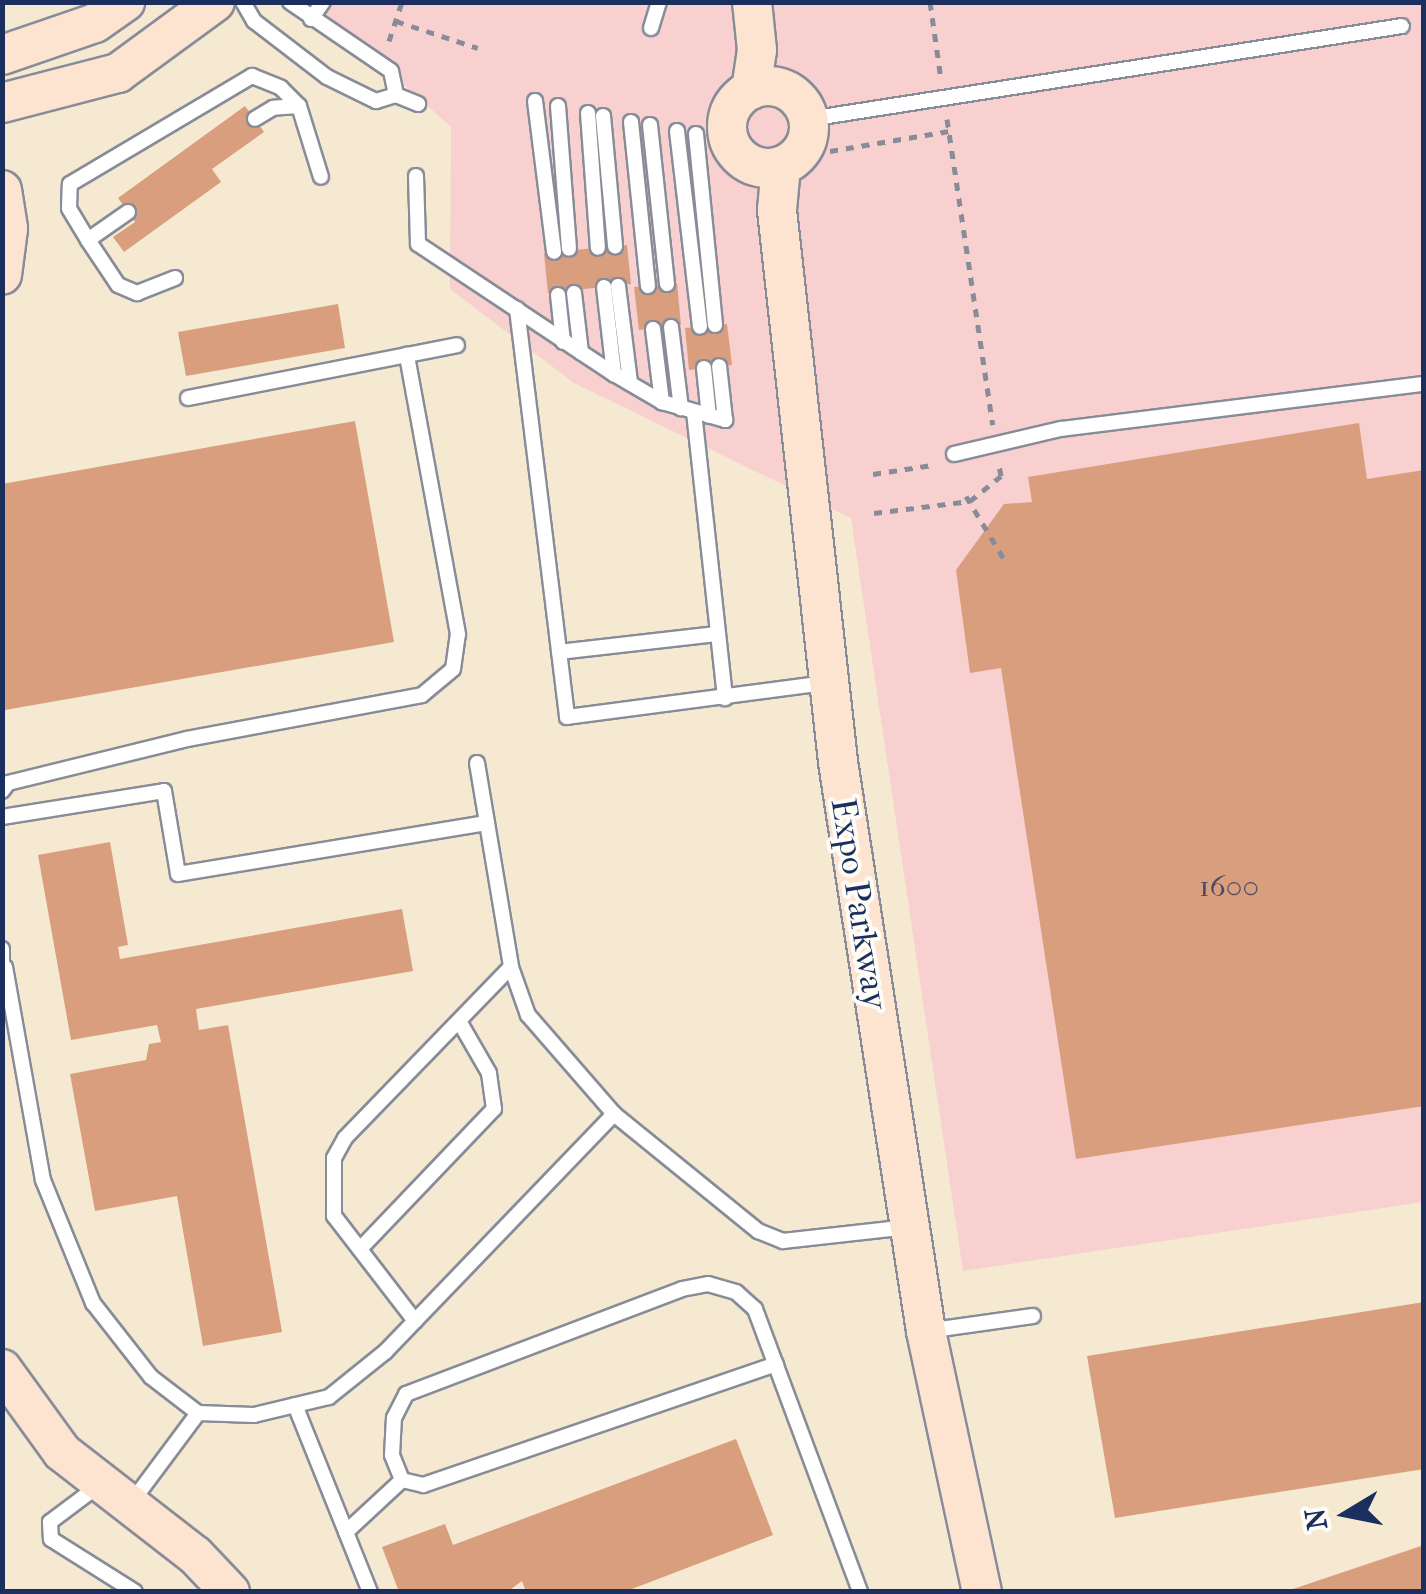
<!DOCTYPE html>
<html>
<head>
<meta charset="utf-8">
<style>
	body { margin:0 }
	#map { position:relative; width:1426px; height:1594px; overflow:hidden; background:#f5e9d2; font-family:"IM FELL French Canon",serif }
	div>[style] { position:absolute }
	.built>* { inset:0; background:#f7d0cf }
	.building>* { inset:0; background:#d99e7d }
	.path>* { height:5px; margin-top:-2.5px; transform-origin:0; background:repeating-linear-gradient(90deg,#888c98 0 8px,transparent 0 16px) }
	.roads { filter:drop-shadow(2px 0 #888c98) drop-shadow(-2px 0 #888c98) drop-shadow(0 2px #888c98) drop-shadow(0 -2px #888c98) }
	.lane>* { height:14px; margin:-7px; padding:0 7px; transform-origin:7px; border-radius:7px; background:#fff }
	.secondary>* { height:38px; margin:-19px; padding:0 19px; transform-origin:19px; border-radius:19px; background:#fde4d0 }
	.secondary>.ring { margin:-19px; padding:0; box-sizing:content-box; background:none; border:38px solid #fde4d0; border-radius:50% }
	span { translate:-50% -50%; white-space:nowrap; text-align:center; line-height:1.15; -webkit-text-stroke:8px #fdfcf7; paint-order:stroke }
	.number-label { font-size:30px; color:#4a4b66 }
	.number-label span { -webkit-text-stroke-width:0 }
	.street-label { font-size:35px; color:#1b2f5e }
	.frame { position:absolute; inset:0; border:5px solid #1b2f5e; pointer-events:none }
	.north { position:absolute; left:1296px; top:1464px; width:100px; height:100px; -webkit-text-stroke:8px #fdfcf7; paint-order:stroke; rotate:260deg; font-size:28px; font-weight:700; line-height:40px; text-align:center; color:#1b2f5e }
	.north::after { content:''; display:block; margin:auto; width:35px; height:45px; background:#1b2f5e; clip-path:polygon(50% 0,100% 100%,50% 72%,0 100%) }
</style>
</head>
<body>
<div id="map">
	<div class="built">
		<i style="clip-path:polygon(313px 3px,1423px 3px,1423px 1202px,963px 1271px,851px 518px,574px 383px,450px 289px,451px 127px)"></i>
	</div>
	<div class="building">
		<i style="clip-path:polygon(245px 106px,264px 132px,212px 169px,221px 182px,124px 252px,113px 237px,135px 222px,118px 198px)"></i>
		<i style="clip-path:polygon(627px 245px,631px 284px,548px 293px,544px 253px)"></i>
		<i style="clip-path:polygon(677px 283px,681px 325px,639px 330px,634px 287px)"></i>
		<i style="clip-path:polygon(338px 304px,345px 348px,186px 376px,178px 332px)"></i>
		<i style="clip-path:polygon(727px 324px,732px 365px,689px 370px,685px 328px)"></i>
		<i style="clip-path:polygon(355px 421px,394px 642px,5px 710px,2px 484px)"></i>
		<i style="clip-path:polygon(1359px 423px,1367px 479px,1424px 470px,1424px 1106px,1076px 1159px,1001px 668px,970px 673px,956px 570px,1004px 504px,1032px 502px,1028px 477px)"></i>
		<i style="clip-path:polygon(110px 842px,128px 945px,118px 947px,120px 959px,402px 909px,413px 971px,196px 1009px,199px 1030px,228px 1025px,282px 1332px,203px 1346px,177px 1196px,95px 1211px,70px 1074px,146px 1060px,149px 1044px,161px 1042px,157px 1025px,71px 1040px,38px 855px)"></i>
		<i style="clip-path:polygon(1424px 1302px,1424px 1469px,1115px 1518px,1087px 1356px)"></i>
		<i style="clip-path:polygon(736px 1439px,773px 1535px,624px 1592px,526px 1592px,522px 1581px,507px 1592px,399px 1592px,382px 1547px,445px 1524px,453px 1545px)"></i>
		<i style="clip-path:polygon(1424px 1545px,1424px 1592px,1287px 1592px,1287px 1591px)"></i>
	</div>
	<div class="path">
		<i style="left:930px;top:2px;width:78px;rotate:81.9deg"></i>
		<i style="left:396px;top:21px;width:86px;rotate:18.2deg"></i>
		<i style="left:389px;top:41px;width:41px;rotate:-71.6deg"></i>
		<i style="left:947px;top:119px;width:309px;rotate:81.5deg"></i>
		<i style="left:830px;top:151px;width:121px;rotate:-9.5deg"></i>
		<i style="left:873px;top:474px;width:60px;rotate:-8.7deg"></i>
		<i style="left:966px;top:496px;width:74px;rotate:58.9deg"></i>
		<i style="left:874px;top:513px;width:97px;rotate:-7.1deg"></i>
		<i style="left:970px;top:501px;width:40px;rotate:-39deg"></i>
		<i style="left:1001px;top:476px;width:11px;rotate:-100deg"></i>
	</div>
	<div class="roads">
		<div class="lane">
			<i style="left:243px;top:2px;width:22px;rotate:60deg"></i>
			<i style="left:254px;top:21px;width:92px;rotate:37.5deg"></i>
			<i style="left:327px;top:77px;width:55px;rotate:26.1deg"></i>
			<i style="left:376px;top:101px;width:21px;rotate:-17deg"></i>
			<i style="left:396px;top:95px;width:24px;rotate:22deg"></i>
			<i style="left:290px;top:2px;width:122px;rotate:34.3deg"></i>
			<i style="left:391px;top:71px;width:25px;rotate:78deg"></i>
			<i style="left:311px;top:19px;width:21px;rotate:-55deg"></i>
			<i style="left:651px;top:28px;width:27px;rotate:-73deg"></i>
			<i style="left:535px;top:101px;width:152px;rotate:82.8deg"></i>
			<i style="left:299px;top:106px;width:74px;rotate:72.8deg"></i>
			<i style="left:558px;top:106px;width:143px;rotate:85.6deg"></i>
			<i style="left:588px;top:113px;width:135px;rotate:85.8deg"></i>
			<i style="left:603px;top:116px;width:131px;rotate:84.7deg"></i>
			<i style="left:809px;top:119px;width:600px;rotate:-8.91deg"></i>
			<i style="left:631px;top:122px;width:165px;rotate:84.1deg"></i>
			<i style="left:650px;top:125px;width:160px;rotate:83.9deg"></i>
			<i style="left:677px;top:131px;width:197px;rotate:83.3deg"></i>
			<i style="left:696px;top:134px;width:192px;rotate:84.3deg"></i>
			<i style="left:416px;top:176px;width:68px;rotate:88.3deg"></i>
			<i style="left:418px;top:244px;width:235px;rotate:33.6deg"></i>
			<i style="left:614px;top:374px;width:56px;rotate:30.3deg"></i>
			<i style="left:662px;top:402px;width:66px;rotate:15.9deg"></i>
			<i style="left:725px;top:420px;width:54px;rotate:-96.3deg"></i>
			<i style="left:128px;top:212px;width:49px;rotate:145deg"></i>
			<i style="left:88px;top:240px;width:37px;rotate:-121deg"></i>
			<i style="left:69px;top:208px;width:24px;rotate:-88deg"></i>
			<i style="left:70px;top:184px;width:212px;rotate:-30.7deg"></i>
			<i style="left:252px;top:76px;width:31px;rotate:22deg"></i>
			<i style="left:281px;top:88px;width:25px;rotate:45deg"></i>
			<i style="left:299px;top:106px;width:26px;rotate:176deg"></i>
			<i style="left:273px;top:108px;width:21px;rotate:149deg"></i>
			<i style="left:88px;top:240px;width:54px;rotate:56.3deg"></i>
			<i style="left:118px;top:285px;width:21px;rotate:23deg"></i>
			<i style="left:137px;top:293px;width:41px;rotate:-21.5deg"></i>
			<i style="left:618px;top:286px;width:98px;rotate:82.9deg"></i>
			<i style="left:604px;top:287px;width:88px;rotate:83.4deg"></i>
			<i style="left:574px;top:293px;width:60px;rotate:83.3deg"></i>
			<i style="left:558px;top:295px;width:47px;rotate:83.9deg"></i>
			<i style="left:517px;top:309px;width:411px;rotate:83deg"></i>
			<i style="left:567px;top:717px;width:262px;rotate:-7.5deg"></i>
			<i style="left:671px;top:327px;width:82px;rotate:83deg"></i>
			<i style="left:653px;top:329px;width:74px;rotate:83deg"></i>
			<i style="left:704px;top:368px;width:48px;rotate:84.1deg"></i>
			<i style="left:188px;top:398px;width:274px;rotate:-11.1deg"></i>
			<i style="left:694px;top:412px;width:288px;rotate:83.8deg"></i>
			<i style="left:954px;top:454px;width:110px;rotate:-13.2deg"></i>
			<i style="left:1061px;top:429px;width:366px;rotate:-7.1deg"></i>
			<i style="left:559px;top:652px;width:158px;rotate:-6.5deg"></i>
			<i style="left:477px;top:763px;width:207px;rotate:80.5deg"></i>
			<i style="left:511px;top:967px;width:51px;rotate:70.5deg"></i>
			<i style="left:528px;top:1015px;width:131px;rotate:49deg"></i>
			<i style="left:2px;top:791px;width:10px;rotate:-53deg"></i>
			<i style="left:8px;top:783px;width:184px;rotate:-13.8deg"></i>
			<i style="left:187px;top:739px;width:239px;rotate:-10.6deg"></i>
			<i style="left:422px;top:695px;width:40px;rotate:-40deg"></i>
			<i style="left:453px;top:669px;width:35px;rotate:-82deg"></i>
			<i style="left:458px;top:634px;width:284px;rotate:-100.4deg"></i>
			<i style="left:2px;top:817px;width:164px;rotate:-9.1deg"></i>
			<i style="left:164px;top:791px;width:84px;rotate:80.4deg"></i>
			<i style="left:178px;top:874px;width:313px;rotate:-9.4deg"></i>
			<i style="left:2px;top:949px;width:19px;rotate:90deg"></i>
			<i style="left:5px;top:967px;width:216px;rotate:79.9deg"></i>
			<i style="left:43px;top:1180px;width:133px;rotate:67.9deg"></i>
			<i style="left:93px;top:1303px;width:94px;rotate:51.9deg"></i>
			<i style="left:151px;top:1377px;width:59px;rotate:37.5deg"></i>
			<i style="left:360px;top:1249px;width:194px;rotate:-46.3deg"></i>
			<i style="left:494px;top:1109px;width:36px;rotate:-98deg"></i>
			<i style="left:489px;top:1073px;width:60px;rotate:-120deg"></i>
			<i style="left:415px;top:1321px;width:133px;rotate:-127.6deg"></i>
			<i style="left:334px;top:1216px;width:58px;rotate:-90deg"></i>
			<i style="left:334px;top:1158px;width:23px;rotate:-61deg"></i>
			<i style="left:345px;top:1138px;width:238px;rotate:-45.9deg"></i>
			<i style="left:926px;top:1331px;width:108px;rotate:-8deg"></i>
			<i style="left:295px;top:1405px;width:137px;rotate:68.1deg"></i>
			<i style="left:346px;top:1532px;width:76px;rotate:-42.9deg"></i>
			<i style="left:402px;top:1480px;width:27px;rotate:-112deg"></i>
			<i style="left:392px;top:1455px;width:37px;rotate:-87deg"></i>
			<i style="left:394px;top:1418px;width:27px;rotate:-63deg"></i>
			<i style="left:406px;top:1394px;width:295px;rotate:-20.8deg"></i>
			<i style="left:682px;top:1289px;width:26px;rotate:-11deg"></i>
			<i style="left:708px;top:1284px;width:29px;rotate:16deg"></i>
			<i style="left:736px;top:1292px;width:25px;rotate:42deg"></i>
			<i style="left:755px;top:1309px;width:302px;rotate:69.6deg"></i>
			<i style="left:402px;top:1480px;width:22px;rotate:13deg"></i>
			<i style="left:423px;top:1485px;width:373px;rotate:-18.9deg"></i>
			<i style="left:98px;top:1486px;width:60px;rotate:143.1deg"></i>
			<i style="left:50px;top:1522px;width:17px;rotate:87deg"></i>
			<i style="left:51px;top:1539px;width:99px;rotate:32.2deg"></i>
			<i style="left:131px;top:1503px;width:112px;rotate:-53.3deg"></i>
			<i style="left:198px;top:1413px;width:56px;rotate:2deg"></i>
			<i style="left:254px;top:1415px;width:77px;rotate:-13.5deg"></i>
			<i style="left:329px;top:1397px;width:72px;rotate:-38.8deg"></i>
			<i style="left:385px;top:1352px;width:330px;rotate:-46.1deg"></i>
			<i style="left:614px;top:1114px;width:186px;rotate:39.1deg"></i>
			<i style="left:758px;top:1231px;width:27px;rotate:22deg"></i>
			<i style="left:783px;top:1241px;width:126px;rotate:-6.4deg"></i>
			<i style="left:346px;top:1532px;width:65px;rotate:68.2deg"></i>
		</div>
		<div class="secondary">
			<i style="left:2px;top:55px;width:98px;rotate:-19deg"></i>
			<i style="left:95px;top:23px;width:37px;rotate:-35deg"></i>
			<i class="ring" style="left:727px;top:86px;width:44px;height:44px"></i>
			<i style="left:751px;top:90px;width:40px;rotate:-81.5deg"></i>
			<i style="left:757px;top:50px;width:48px;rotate:-95.9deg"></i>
			<i style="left:2px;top:103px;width:120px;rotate:-14.5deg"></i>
			<i style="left:118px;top:73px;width:120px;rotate:-36.2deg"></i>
			<i style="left:781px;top:166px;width:44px;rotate:95.2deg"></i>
			<i style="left:777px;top:210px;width:555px;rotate:83.69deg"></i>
			<i style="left:838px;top:762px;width:576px;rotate:81.21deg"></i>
			<i style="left:926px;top:1331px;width:267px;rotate:77.9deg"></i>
			<i style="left:2px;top:190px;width:39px;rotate:81deg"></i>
			<i style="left:8px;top:229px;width:46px;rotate:97.4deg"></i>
			<i style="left:2px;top:1369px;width:102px;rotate:54.1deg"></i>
			<i style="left:62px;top:1452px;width:168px;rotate:37.8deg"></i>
			<i style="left:195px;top:1555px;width:51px;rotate:46.6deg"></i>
		</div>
	</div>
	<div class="number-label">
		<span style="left:1229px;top:887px">1600</span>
	</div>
	<div class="street-label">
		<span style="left:859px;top:904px;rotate:81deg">Expo Parkway</span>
	</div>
	<div class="frame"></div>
	<div class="north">N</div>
</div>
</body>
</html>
